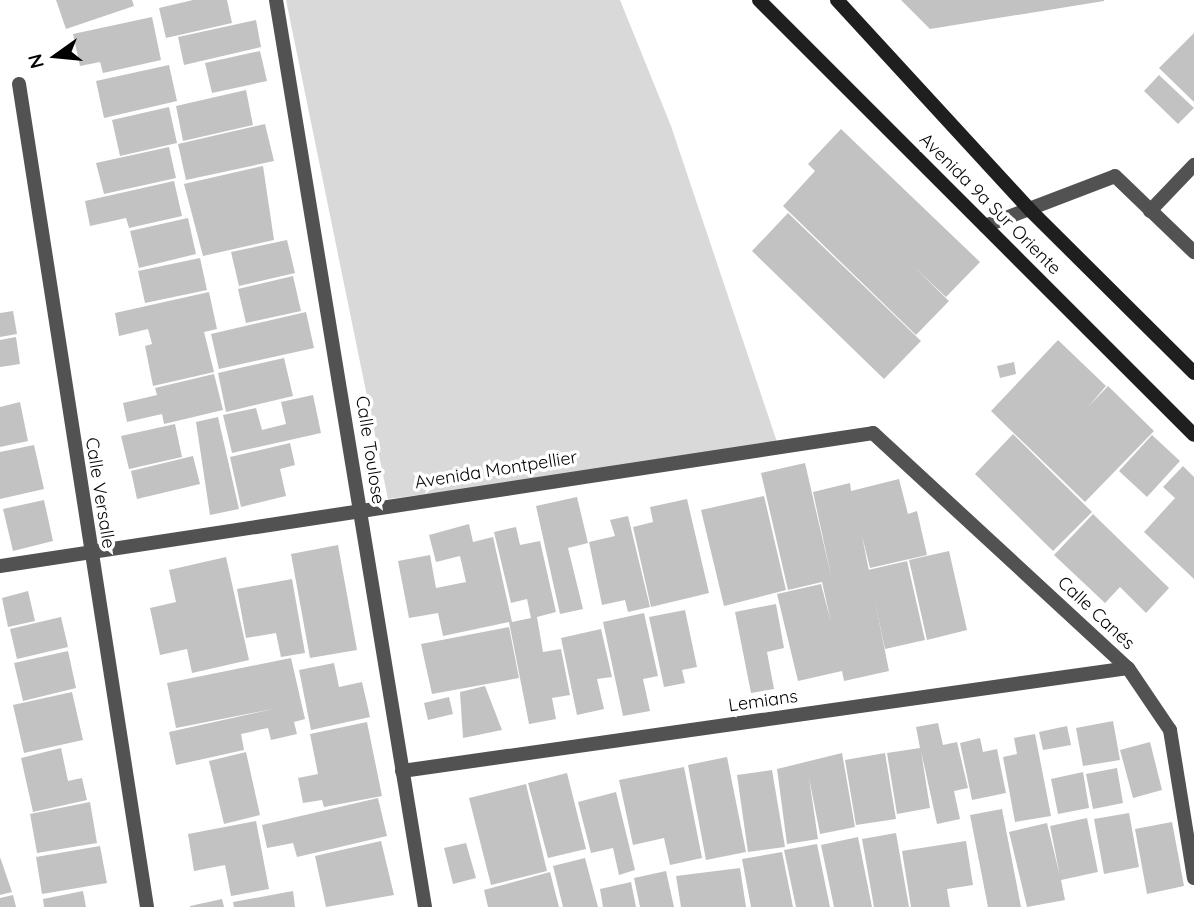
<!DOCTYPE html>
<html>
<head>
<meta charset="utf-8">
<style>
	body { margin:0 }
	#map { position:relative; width:1194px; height:907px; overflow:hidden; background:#fff; font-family:Quicksand,sans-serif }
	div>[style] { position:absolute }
	.green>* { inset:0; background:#d9d9d9 }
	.building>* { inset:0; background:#c2c2c2 }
	.lane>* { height:14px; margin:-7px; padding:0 7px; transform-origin:7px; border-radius:7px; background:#525252 }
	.street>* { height:14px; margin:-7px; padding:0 7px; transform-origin:7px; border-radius:7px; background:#525252 }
	.secondary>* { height:14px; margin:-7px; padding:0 7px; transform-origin:7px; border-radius:7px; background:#1f1f1f }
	span { translate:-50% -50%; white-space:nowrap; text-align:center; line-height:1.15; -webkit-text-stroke:7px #fff; paint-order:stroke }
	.street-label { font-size:18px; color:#000 }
	.north { position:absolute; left:21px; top:21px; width:70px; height:70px; -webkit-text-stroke:5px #fff; paint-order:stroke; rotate:255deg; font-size:19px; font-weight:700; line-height:28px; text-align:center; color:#000 }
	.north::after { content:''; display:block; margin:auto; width:24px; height:32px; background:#000; clip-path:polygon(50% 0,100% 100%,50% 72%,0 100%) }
</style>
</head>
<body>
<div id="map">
	<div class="green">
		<i style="clip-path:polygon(286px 0,620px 0,671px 126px,779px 448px,388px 499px)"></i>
	</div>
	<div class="building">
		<i style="clip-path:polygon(56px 0,132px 0,134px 6px,66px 29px)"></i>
		<i style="clip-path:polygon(193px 0,227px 0,232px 23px,166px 38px,159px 8px)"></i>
		<i style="clip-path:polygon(901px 0,1104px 0,1104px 1px,930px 29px)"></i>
		<i style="clip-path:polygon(152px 17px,161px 60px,103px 73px,100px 62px,80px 66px,73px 34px)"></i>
		<i style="clip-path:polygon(256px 20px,261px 47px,184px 65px,178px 37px)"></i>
		<i style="clip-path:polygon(1194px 33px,1194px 102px,1159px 68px)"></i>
		<i style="clip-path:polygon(260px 51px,267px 81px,212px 93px,205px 63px)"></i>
		<i style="clip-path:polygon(169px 65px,177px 101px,104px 118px,96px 81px)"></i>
		<i style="clip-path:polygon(1159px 75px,1194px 108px,1178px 124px,1144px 91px)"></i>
		<i style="clip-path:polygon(246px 90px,253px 125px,183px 141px,176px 106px)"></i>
		<i style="clip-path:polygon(169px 107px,177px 143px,120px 156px,112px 120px)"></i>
		<i style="clip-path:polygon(265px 124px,274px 161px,186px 180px,178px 144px)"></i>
		<i style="clip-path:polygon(841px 129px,980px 262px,946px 297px,912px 265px,949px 301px,916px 335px,783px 206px,815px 171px,808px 164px)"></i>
		<i style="clip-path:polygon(169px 147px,176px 178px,104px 194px,96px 163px)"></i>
		<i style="clip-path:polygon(263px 166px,274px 240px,203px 256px,184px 184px)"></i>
		<i style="clip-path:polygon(174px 181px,182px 216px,129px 228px,126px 218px,90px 226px,85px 201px)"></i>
		<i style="clip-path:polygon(788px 213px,921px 341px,884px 379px,752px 251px)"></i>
		<i style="clip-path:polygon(188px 218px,196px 254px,139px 268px,130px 231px)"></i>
		<i style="clip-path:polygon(287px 240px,295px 273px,239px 286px,231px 252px)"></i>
		<i style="clip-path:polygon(200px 258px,207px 290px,145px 303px,138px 271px)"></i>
		<i style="clip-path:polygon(293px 276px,301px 311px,246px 323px,238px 289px)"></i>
		<i style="clip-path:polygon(209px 292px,217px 329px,204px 332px,214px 372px,153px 386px,145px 346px,152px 344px,148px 329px,119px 336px,115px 313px)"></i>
		<i style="clip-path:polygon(13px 311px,17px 334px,0 337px,0 313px)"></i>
		<i style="clip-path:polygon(306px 312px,314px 348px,219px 369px,211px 334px)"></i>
		<i style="clip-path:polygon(16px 337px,20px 364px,0 367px,0 340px)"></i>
		<i style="clip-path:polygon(1058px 340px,1106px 386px,1088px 407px,1108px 386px,1154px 431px,1085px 502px,991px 411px)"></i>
		<i style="clip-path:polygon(284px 358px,293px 396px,226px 412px,218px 373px)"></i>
		<i style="clip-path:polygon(1014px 362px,1016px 374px,1000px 378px,997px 366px)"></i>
		<i style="clip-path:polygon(214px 374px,223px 410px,164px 424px,162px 414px,127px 422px,123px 403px,157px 395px,155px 388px)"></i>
		<i style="clip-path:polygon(313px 395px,321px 433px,232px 453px,223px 415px,256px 408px,262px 430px,286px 424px,281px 402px)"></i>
		<i style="clip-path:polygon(20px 402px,28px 441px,0 447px,0 407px)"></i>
		<i style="clip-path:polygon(218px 417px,239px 509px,210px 515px,196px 422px)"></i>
		<i style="clip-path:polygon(175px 424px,182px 457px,129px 469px,121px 436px)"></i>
		<i style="clip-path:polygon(1013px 434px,1092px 512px,1053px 551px,975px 474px)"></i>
		<i style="clip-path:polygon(1152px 435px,1180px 461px,1147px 497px,1119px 471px)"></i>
		<i style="clip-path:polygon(290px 443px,295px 465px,280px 469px,286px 496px,241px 507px,230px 457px)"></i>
		<i style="clip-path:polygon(34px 445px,44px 489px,0 499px,0 452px)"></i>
		<i style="clip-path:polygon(193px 456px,200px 484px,137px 499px,131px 471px)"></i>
		<i style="clip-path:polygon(805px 463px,832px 580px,813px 492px,850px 483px,851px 491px,899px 479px,908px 514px,917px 511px,927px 555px,870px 568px,862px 536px,889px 671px,844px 681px,842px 671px,798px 681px,777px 594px,821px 584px,831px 622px,822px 582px,788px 590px,761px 473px)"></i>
		<i style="clip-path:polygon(1183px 466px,1194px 477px,1194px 579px,1144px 532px,1175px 498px,1163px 487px)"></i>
		<i style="clip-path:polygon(764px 496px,786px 590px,724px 606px,701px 510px)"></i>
		<i style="clip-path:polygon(577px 497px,588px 543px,568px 548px,583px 609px,560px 614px,536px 506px)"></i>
		<i style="clip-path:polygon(687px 499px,709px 593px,651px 607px,633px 527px,653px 522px,650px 507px)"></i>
		<i style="clip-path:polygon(44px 500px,53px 541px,13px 551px,3px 509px)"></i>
		<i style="clip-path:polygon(1093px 514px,1169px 588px,1146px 613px,1120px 587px,1105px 603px,1054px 555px)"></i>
		<i style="clip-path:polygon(628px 516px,650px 607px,628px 612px,625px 600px,602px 605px,589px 542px,615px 536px,610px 520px)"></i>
		<i style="clip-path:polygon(469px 524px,473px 542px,493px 537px,512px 622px,531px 618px,527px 599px,511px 603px,494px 532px,516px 527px,520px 545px,540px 541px,556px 612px,537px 617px,543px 652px,561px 649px,570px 695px,552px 698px,556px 719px,529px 724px,509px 622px,443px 636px,438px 613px,409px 618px,398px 561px,430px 555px,436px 588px,466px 582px,460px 556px,436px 562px,429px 535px)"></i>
		<i style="clip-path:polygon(338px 545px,357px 650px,310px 658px,291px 554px)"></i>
		<i style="clip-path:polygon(949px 551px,967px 630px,927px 640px,909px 560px)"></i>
		<i style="clip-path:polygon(226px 557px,249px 660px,192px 673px,187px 649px,160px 655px,150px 608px,176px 602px,169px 570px)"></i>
		<i style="clip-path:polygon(907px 561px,925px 640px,885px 649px,868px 570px)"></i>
		<i style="clip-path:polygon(292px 579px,305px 653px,281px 657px,276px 633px,246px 638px,237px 589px)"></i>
		<i style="clip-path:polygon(28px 591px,35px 621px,8px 627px,2px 598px)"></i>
		<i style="clip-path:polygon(776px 604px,784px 648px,767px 652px,774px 689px,751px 693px,735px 612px)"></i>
		<i style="clip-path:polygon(685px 610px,697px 667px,682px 670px,685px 683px,664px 687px,649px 617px)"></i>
		<i style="clip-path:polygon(644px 613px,658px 676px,643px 679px,650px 711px,623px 716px,603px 622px)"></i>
		<i style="clip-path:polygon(61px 617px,68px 647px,17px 659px,10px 629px)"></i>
		<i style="clip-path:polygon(509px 627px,519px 678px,432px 694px,421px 644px)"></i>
		<i style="clip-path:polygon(601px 629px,612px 677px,597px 679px,604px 709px,577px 715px,561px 638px)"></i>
		<i style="clip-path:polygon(68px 651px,76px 688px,23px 701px,14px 663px)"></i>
		<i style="clip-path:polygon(291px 658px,305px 719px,294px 722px,297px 734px,271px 740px,268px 728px,241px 734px,244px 750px,176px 765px,169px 732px,278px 708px,176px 728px,167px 683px)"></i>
		<i style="clip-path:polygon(334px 663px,339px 687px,362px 682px,370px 717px,311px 730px,299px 670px)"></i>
		<i style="clip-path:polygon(485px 686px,502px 730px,463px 738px,460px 692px)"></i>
		<i style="clip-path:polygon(72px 692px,83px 740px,24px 753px,13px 705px)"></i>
		<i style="clip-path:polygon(449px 697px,453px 714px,428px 720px,424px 703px)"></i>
		<i style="clip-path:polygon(1113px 721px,1120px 760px,1083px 766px,1076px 728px)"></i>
		<i style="clip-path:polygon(367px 722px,382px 796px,324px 807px,322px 800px,303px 803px,298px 778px,318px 774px,310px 734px)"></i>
		<i style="clip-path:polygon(938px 723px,943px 745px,957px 742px,968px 788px,954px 791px,960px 819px,937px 824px,921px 751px,930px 808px,897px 814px,887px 753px,920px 748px,916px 727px)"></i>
		<i style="clip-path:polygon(1067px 726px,1071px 745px,1043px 750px,1039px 732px)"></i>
		<i style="clip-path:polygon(1035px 734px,1051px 816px,1015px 822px,1003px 757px,1017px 754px,1014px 738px)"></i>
		<i style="clip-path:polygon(980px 738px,983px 752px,997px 749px,1006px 793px,972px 800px,960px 743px)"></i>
		<i style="clip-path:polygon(1150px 742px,1162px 790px,1133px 798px,1120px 750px)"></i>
		<i style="clip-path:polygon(61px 748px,68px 781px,82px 778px,87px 800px,33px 812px,21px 758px)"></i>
		<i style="clip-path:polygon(246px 752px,260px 815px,224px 824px,209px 761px)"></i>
		<i style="clip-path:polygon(842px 753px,855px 827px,820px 834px,809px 778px,818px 839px,787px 844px,777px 769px)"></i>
		<i style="clip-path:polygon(885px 753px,896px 819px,856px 825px,845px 760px)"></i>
		<i style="clip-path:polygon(727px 757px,746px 852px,706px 860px,688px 765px)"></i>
		<i style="clip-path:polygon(684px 767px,702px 858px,670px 865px,664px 838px,633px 845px,619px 780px)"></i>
		<i style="clip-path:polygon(1117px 768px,1123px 803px,1093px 809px,1086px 774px)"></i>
		<i style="clip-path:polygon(772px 770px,785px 847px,748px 852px,737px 775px)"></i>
		<i style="clip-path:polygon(1083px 772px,1089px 808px,1058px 814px,1051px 779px)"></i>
		<i style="clip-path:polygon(567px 773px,586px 849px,548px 858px,528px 783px)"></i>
		<i style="clip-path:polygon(526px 784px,547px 871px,491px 885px,469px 798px)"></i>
		<i style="clip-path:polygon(616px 792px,635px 870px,619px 875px,613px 848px,591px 853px,578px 802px)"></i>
		<i style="clip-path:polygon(378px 798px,387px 836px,297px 857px,293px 843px,267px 848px,262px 825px)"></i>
		<i style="clip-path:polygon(90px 802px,97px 843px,37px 853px,30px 814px)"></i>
		<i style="clip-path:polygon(1002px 809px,1021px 907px,988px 907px,970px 815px)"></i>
		<i style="clip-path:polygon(1129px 813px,1139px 867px,1104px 874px,1094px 819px)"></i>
		<i style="clip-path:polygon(1087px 818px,1098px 872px,1061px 880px,1065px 900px,1027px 907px,1009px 832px,1047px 823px,1060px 876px,1050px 826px)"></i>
		<i style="clip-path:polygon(256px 821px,269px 889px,231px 896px,225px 865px,194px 871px,188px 834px)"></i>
		<i style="clip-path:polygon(1172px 822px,1184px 886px,1147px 894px,1135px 829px)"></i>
		<i style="clip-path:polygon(896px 833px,909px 907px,874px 907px,862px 839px)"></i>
		<i style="clip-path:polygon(858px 837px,872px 907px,834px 907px,821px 845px)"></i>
		<i style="clip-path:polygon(381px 841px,394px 895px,326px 907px,315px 856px)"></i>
		<i style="clip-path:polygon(966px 841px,973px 885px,947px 889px,950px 907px,911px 907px,902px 851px)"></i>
		<i style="clip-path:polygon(466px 843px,476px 878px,453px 884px,444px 848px)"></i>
		<i style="clip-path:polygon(817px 844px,830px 907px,796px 907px,784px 850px)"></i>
		<i style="clip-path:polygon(100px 846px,107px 883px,42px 894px,36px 857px)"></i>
		<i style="clip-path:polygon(782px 852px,793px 907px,751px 907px,742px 859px)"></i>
		<i style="clip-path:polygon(0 857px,12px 892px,0 895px)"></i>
		<i style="clip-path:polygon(585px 858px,598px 907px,563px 907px,553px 866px)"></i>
		<i style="clip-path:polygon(740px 868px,746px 907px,681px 907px,676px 876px)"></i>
		<i style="clip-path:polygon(666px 871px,674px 907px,640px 907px,634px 878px)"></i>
		<i style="clip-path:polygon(550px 872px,559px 907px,488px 907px,484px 890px)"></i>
		<i style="clip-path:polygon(631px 882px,636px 907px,603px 907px,600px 889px)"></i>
		<i style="clip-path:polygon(83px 891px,86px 907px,44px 907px,43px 899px)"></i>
		<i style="clip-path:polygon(293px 891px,295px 907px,234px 907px,233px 902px)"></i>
		<i style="clip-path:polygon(13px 895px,16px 907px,0 907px,0 898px)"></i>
		<i style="clip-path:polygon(222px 899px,224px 907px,190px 907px,190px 906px)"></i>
	</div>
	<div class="lane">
		<i style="left:1150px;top:211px;width:64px;rotate:-46.3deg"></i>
		<i style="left:985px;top:226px;width:139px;rotate:-21deg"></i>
		<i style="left:1115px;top:176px;width:110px;rotate:43.9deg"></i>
	</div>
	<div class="street">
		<i style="left:276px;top:0;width:919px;rotate:80.67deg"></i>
		<i style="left:19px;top:84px;width:833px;rotate:81.16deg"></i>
		<i style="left:0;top:566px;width:883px;rotate:-8.66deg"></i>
		<i style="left:873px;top:433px;width:347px;rotate:42.7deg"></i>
		<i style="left:1128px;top:668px;width:75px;rotate:55.9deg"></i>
		<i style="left:1170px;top:730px;width:150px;rotate:80.8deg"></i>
		<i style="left:402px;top:771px;width:733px;rotate:-8.07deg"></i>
	</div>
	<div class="secondary">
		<i style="left:759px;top:0;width:615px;rotate:45deg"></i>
		<i style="left:837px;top:0;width:287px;rotate:47.4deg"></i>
		<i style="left:1031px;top:211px;width:230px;rotate:44.8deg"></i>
	</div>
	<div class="street-label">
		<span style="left:990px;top:204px;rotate:45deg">Avenida 9a Sur Oriente</span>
		<span style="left:370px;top:450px;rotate:81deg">Calle Toulose</span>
		<span style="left:496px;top:470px;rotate:-9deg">Avenida Montpellier</span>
		<span style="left:100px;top:493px;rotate:81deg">Calle Versalle</span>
		<span style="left:1096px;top:613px;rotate:43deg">Calle Canés</span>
		<span style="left:763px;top:701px;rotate:-8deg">Lemians</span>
	</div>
	<div class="north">N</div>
</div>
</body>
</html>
